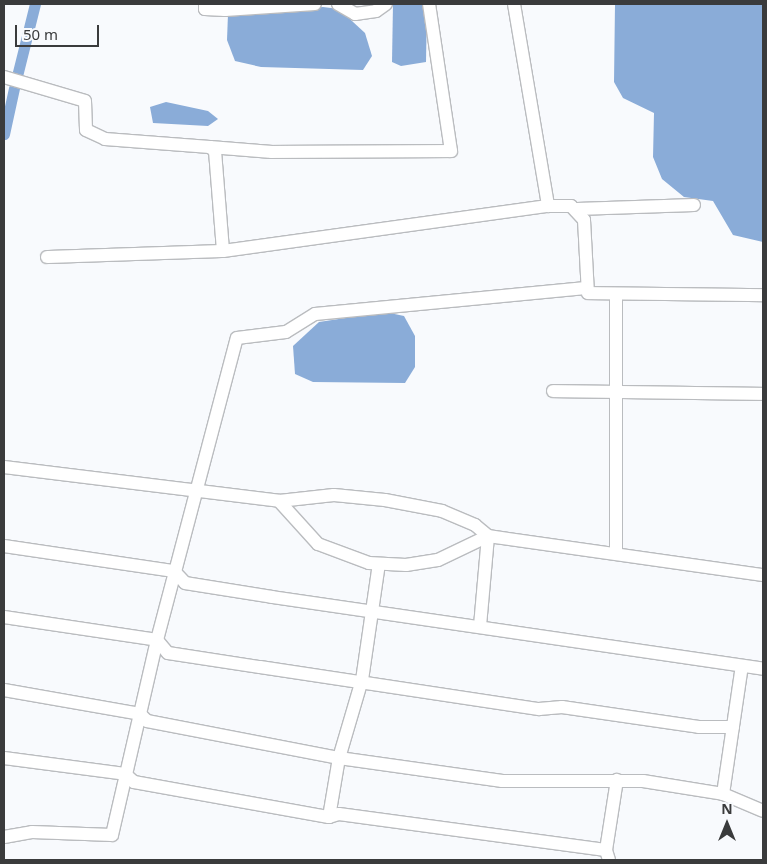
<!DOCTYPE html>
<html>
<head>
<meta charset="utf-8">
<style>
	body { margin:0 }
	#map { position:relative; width:767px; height:864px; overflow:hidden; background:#f8fafd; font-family:"Noto Sans",sans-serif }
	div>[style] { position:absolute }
	.water>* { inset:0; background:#8aacd8 }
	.canal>* { height:11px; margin:-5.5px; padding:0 5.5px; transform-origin:5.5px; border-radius:5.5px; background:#8aacd8 }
	.roads { filter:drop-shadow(1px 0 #babcbf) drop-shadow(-1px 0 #babcbf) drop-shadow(0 1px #babcbf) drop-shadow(0 -1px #babcbf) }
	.minor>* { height:12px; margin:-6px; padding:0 6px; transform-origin:6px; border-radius:6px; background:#fff }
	span { translate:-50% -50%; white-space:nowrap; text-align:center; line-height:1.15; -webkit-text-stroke:5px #f8fafd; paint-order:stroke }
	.frame { position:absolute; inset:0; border:5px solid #3a3b3c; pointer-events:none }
	.north { position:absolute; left:702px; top:799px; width:50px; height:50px; -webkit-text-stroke:4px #f8fafd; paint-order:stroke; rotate:0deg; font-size:14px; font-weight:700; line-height:20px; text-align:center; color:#3a3b3c }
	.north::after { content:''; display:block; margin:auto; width:18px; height:22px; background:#3a3b3c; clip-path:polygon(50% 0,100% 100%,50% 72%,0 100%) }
	.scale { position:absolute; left:15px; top:25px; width:84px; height:22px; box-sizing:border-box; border:2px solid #3a3b3c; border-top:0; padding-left:6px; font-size:15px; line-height:18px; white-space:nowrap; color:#3a3b3c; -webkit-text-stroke:4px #f8fafd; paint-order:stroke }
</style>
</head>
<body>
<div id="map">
	<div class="water">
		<i style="clip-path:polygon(393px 4px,427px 4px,426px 62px,401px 66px,392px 62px)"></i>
		<i style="clip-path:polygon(615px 4px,763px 4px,763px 242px,733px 235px,713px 201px,684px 197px,662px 179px,653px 157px,654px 113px,623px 98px,614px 82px)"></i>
		<i style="clip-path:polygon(323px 7px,339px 9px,365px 33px,372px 56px,363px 70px,261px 67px,235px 61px,227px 40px,228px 14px)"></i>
		<i style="clip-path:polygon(166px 102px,208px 111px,218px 119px,208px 126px,153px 123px,150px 107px)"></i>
		<i style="clip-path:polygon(385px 312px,404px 316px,415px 336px,415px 367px,405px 383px,313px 382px,295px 374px,293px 346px,319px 322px)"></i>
	</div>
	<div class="canal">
		<i style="left:17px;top:76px;width:74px;rotate:-76deg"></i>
		<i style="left:4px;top:134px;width:47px;rotate:-77.7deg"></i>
	</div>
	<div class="roads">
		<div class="minor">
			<i style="left:205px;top:4px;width:5px;rotate:90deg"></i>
			<i style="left:205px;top:9px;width:20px;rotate:3deg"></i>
			<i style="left:225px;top:10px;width:90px;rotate:-3.8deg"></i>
			<i style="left:338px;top:4px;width:20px;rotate:30deg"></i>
			<i style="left:355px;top:14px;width:21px;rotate:-8deg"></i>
			<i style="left:376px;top:11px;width:12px;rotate:-35deg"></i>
			<i style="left:514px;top:4px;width:205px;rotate:80.4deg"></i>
			<i style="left:548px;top:206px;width:23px"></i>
			<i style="left:571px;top:206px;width:19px;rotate:47deg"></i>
			<i style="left:584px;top:220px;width:73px;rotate:86.9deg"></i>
			<i style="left:588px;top:293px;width:175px;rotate:0.7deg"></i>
			<i style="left:4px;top:77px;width:84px;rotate:16.5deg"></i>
			<i style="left:85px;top:101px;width:29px;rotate:88deg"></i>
			<i style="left:86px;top:130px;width:21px;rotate:25deg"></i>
			<i style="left:105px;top:139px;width:105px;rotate:4.4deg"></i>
			<i style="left:210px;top:147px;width:6px;rotate:39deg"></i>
			<i style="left:215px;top:151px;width:100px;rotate:85.4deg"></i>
			<i style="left:223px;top:251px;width:328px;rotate:-7.9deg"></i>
			<i style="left:210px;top:147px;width:62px;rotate:4.6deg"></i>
			<i style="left:272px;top:152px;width:179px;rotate:-0.3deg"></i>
			<i style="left:451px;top:151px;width:149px;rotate:-98.5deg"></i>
			<i style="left:577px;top:209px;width:117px;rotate:-2deg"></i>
			<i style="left:47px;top:257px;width:176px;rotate:-2deg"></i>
			<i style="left:553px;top:391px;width:210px;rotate:0.8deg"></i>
			<i style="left:4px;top:467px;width:277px;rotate:7deg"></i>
			<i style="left:279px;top:501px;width:55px;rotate:-6.2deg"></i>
			<i style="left:334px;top:495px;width:51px;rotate:5.6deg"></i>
			<i style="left:385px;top:500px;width:58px;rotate:10.9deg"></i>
			<i style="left:442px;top:511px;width:36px;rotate:23deg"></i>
			<i style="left:475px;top:525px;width:17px;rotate:40deg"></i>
			<i style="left:488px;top:536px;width:278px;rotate:8.1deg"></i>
			<i style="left:279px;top:501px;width:58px;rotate:47.8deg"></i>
			<i style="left:318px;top:544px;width:54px;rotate:20.4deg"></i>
			<i style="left:369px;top:563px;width:37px;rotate:3deg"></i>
			<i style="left:406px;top:565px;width:32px;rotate:-9deg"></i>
			<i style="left:438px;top:560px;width:55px;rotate:-25.6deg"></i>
			<i style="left:4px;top:546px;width:172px;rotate:8.4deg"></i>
			<i style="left:174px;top:571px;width:16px;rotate:47deg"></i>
			<i style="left:185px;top:583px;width:88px;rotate:9.1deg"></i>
			<i style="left:272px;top:597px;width:496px;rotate:8.3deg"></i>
			<i style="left:616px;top:553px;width:257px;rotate:-90deg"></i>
			<i style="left:4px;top:617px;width:155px;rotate:8.5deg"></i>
			<i style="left:157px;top:640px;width:17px;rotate:50deg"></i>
			<i style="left:168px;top:653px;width:93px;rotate:8.7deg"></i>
			<i style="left:260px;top:667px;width:282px;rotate:8.6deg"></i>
			<i style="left:539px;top:709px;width:23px;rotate:-5deg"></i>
			<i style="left:562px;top:707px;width:138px;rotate:8.3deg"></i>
			<i style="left:699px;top:727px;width:34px"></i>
			<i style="left:480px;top:626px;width:90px;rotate:-84.9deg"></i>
			<i style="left:4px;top:690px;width:138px;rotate:10deg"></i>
			<i style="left:140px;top:714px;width:10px;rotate:45deg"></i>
			<i style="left:147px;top:721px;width:196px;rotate:10.9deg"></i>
			<i style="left:339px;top:758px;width:165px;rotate:8deg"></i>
			<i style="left:502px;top:781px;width:141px"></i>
			<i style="left:643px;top:781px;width:81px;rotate:9.2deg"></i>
			<i style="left:723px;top:794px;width:43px;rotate:23deg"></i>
			<i style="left:4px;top:758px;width:122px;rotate:7.5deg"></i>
			<i style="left:125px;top:774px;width:12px;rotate:42deg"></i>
			<i style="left:134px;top:782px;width:198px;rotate:10.2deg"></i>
			<i style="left:329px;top:817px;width:10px;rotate:-17deg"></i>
			<i style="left:339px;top:814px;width:269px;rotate:7.7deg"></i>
			<i style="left:723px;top:794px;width:129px;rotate:-81.6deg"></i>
			<i style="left:329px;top:817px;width:60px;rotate:-80.4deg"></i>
			<i style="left:339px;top:758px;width:81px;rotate:-73.6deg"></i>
			<i style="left:362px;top:680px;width:117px;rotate:-81.7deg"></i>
			<i style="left:4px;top:837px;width:28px;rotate:-10deg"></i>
			<i style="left:32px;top:832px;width:80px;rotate:2.1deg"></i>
			<i style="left:112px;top:835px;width:200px;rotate:-77deg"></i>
			<i style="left:157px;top:640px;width:312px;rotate:-75.2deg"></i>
			<i style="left:237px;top:338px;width:49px;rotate:-7deg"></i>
			<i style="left:286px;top:332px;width:34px;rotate:-32deg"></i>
			<i style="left:315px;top:314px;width:272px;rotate:-5.5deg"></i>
			<i style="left:609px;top:860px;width:10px;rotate:-107deg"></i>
			<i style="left:606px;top:850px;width:71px;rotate:-81.1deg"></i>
		</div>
	</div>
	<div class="frame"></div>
	<div class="north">N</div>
	<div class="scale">50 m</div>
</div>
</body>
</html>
